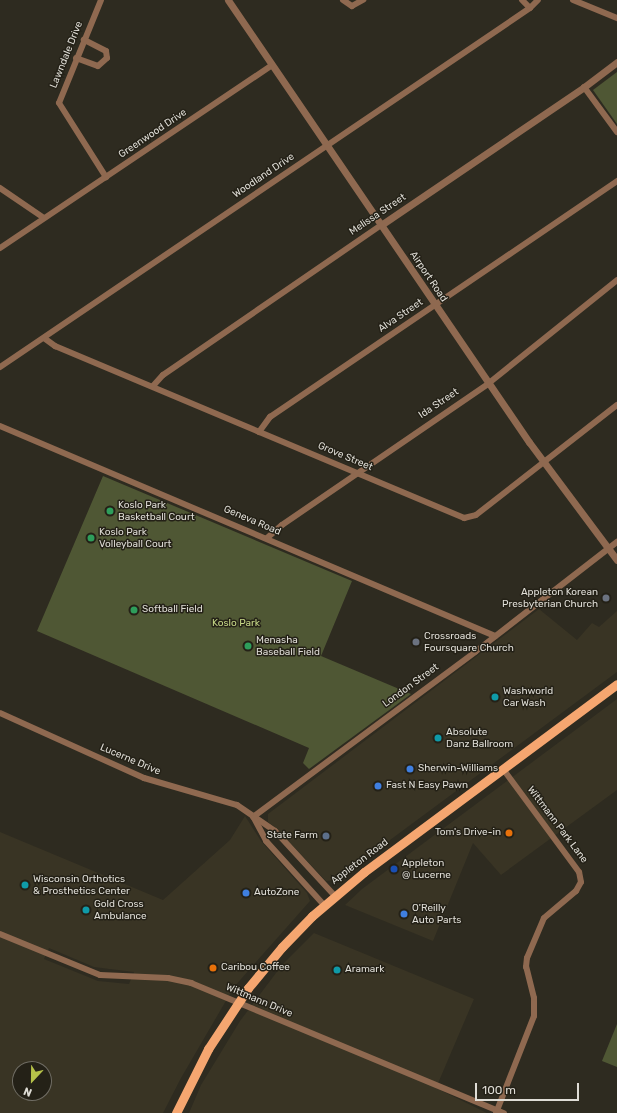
<!DOCTYPE html>
<html>
<head>
<meta charset="utf-8">
<style>
	body { margin:0 }
	#map { position:relative; width:617px; height:1113px; overflow:hidden; background:#2e2b20; font-family:Rubik,sans-serif }
	div>[style] { position:absolute }
	.built>* { inset:0; background:#393424 }
	.green>* { inset:0; background:#4f5734 }
	.minor>* { height:6px; margin:-3px; padding:0 3px; transform-origin:3px; border-radius:3px; background:#8f6950 }
	.tertiary>* { height:7px; margin:-3.5px; padding:0 3.5px; transform-origin:3.5px; border-radius:3.5px; background:#8f6950 }
	.primary>* { height:9px; margin:-4.5px; padding:0 4.5px; transform-origin:4.5px; border-radius:4.5px; background:#f5a670 }
	.dots>* { width:11px; height:11px; translate:-50% -50%; box-sizing:border-box; border:2px solid #242117; border-radius:50% }
	span { translate:-50% -50%; white-space:nowrap; text-align:center; line-height:1.15; -webkit-text-stroke:3px #242117; paint-order:stroke }
	.street-label { font-size:10px; color:#dfddd6 }
	.poi-label { font-size:10px; color:#dfddd6 }
	.left { translate:0 -50%; text-align:left }
	.right { translate:-100% -50%; text-align:right }
	.park-label { font-size:10px; color:#c6d887 }
	.north { position:absolute; left:12px; top:1061px; width:40px; height:40px; box-sizing:border-box; background:#242117; border:1px solid #6f6c63; border-radius:50%; rotate:202deg; font-size:11px; font-weight:700; line-height:16px; text-align:center; color:#dfddd6 }
	.north::after { content:''; display:block; margin:auto; width:14px; height:18px; background:#b6c149; clip-path:polygon(50% 0,100% 100%,50% 72%,0 100%) }
	.scale { position:absolute; left:475px; top:1083px; width:104px; height:18px; box-sizing:border-box; border:2px solid #dfddd6; border-top:0; padding-left:5px; font-size:12px; line-height:14px; white-space:nowrap; color:#dfddd6; -webkit-text-stroke:3px #242117; paint-order:stroke }
</style>
</head>
<body>
<div id="map">
	<div class="built">
		<i style="clip-path:polygon(539px 609px,577px 640px,592px 623px,599px 627px,617px 611px,617px 672px,336px 880px,326px 881px,276px 828px,268px 822px,268px 814px)"></i>
		<i style="clip-path:polygon(617px 699px,617px 790px,501px 875px,473px 843px,433px 941px,345px 905px,362px 889px)"></i>
		<i style="clip-path:polygon(evenodd,245px 816px,261px 841px,307px 893px,310px 901px,234px 987px,181px 1078px,163px 1113px,0 1113px,0 832px,163px 900px,230px 840px,245px 816px,49px 948px,94px 967px,134px 972px,129px 984px,98px 981px,44px 959px,49px 948px,245px 816px,20px 1069px,44px 1069px,44px 1093px,20px 1093px,20px 1069px)"></i>
		<i style="clip-path:polygon(314px 933px,474px 999px,436px 1088px,487px 1113px,189px 1113px,201px 1085px,240px 1021px,282px 965px)"></i>
	</div>
	<div class="green">
		<i style="clip-path:polygon(617px 72px,617px 124px,593px 90px)"></i>
		<i style="clip-path:polygon(103px 476px,352px 581px,321px 656px,411px 694px,309px 769px,303px 763px,309px 748px,37px 631px)"></i>
		<i style="clip-path:polygon(617px 1024px,617px 1067px,602px 1061px)"></i>
	</div>
	<div class="minor">
		<i style="left:101px;top:0;width:111px;rotate:112.2deg"></i>
		<i style="left:59px;top:103px;width:88px;rotate:57.6deg"></i>
		<i style="left:343px;top:0;width:11px;rotate:34deg"></i>
		<i style="left:352px;top:6px;width:13px;rotate:-29deg"></i>
		<i style="left:522px;top:0;width:11px;rotate:45deg"></i>
		<i style="left:573px;top:0;width:48px;rotate:22.2deg"></i>
		<i style="left:76px;top:58px;width:23px;rotate:20deg"></i>
		<i style="left:98px;top:66px;width:12px;rotate:-42deg"></i>
		<i style="left:107px;top:58px;width:7px;rotate:-98deg"></i>
		<i style="left:106px;top:51px;width:25px;rotate:-153deg"></i>
		<i style="left:584px;top:87px;width:56px;rotate:53.7deg"></i>
		<i style="left:0;top:188px;width:53px;rotate:34.3deg"></i>
		<i style="left:0;top:248px;width:328px;rotate:-33.9deg"></i>
		<i style="left:44px;top:338px;width:14px;rotate:36deg"></i>
		<i style="left:55px;top:346px;width:444px;rotate:22.8deg"></i>
		<i style="left:464px;top:518px;width:12px;rotate:-14deg"></i>
		<i style="left:476px;top:515px;width:179px;rotate:-38deg"></i>
		<i style="left:0;top:367px;width:640px;rotate:-34.11deg"></i>
		<i style="left:530px;top:8px;width:11px;rotate:-45deg"></i>
		<i style="left:153px;top:386px;width:15px;rotate:-48deg"></i>
		<i style="left:163px;top:375px;width:265px;rotate:-34.5deg"></i>
		<i style="left:0;top:426px;width:538px;rotate:22.99deg"></i>
		<i style="left:259px;top:432px;width:19px;rotate:-54deg"></i>
		<i style="left:270px;top:417px;width:420px;rotate:-34.2deg"></i>
		<i style="left:267px;top:538px;width:20px;rotate:-41deg"></i>
		<i style="left:282px;top:525px;width:251px;rotate:-34.4deg"></i>
		<i style="left:489px;top:383px;width:164px;rotate:-38.8deg"></i>
		<i style="left:0;top:713px;width:158px;rotate:24.3deg"></i>
		<i style="left:144px;top:778px;width:97px;rotate:16.2deg"></i>
		<i style="left:237px;top:805px;width:46px;rotate:34.4deg"></i>
		<i style="left:275px;top:831px;width:88px;rotate:47.3deg"></i>
		<i style="left:253px;top:817px;width:277px;rotate:-36.6deg"></i>
		<i style="left:475px;top:652px;width:180px;rotate:-37.8deg"></i>
		<i style="left:254px;top:818px;width:26px;rotate:62deg"></i>
		<i style="left:266px;top:841px;width:86px;rotate:47.8deg"></i>
		<i style="left:0;top:934px;width:108px;rotate:22.3deg"></i>
		<i style="left:100px;top:975px;width:68px;rotate:2.5deg"></i>
		<i style="left:168px;top:978px;width:24px;rotate:12deg"></i>
		<i style="left:191px;top:983px;width:339px;rotate:22.6deg"></i>
		<i style="left:496px;top:1113px;width:104px;rotate:-68.6deg"></i>
		<i style="left:534px;top:1016px;width:18px;rotate:-90deg"></i>
		<i style="left:534px;top:998px;width:32px;rotate:-104deg"></i>
		<i style="left:526px;top:967px;width:9px;rotate:-84deg"></i>
		<i style="left:527px;top:958px;width:43px;rotate:-67deg"></i>
		<i style="left:544px;top:918px;width:42px;rotate:-40.2deg"></i>
		<i style="left:576px;top:891px;width:10px;rotate:-61deg"></i>
		<i style="left:581px;top:882px;width:10px;rotate:-101deg"></i>
		<i style="left:579px;top:872px;width:128px;rotate:-126.4deg"></i>
	</div>
	<div class="tertiary">
		<i style="left:228px;top:0;width:535px;rotate:55.75deg"></i>
		<i style="left:529px;top:442px;width:147px;rotate:53.3deg"></i>
		<i style="left:381px;top:225px;width:245px;rotate:-34.2deg"></i>
		<i style="left:584px;top:87px;width:41px;rotate:-37.1deg"></i>
	</div>
	<div class="primary">
		<i style="left:176px;top:1113px;width:72px;rotate:-63.4deg"></i>
		<i style="left:208px;top:1049px;width:73px;rotate:-56.7deg"></i>
		<i style="left:248px;top:988px;width:53px;rotate:-50.3deg"></i>
		<i style="left:282px;top:947px;width:43px;rotate:-45.9deg"></i>
		<i style="left:312px;top:916px;width:68px;rotate:-40.2deg"></i>
		<i style="left:364px;top:872px;width:315px;rotate:-36.6deg"></i>
	</div>
	<div class="dots">
		<i style="left:110px;top:511px;background:#2e9e5b"></i>
		<i style="left:91px;top:538px;background:#2e9e5b"></i>
		<i style="left:606px;top:598px;background:#6b7280"></i>
		<i style="left:134px;top:610px;background:#2e9e5b"></i>
		<i style="left:416px;top:642px;background:#6b7280"></i>
		<i style="left:248px;top:646px;background:#2e9e5b"></i>
		<i style="left:495px;top:697px;background:#0f9aa8"></i>
		<i style="left:438px;top:738px;background:#0f9aa8"></i>
		<i style="left:410px;top:769px;background:#3f7fe0"></i>
		<i style="left:378px;top:786px;background:#3f7fe0"></i>
		<i style="left:509px;top:833px;background:#e8710a"></i>
		<i style="left:326px;top:836px;background:#5c6f8a"></i>
		<i style="left:394px;top:869px;background:#1a4fb4"></i>
		<i style="left:25px;top:885px;background:#0f9aa8"></i>
		<i style="left:246px;top:893px;background:#3f7fe0"></i>
		<i style="left:86px;top:910px;background:#0f9aa8"></i>
		<i style="left:404px;top:914px;background:#3f7fe0"></i>
		<i style="left:213px;top:968px;background:#e8710a"></i>
		<i style="left:337px;top:970px;background:#0f9aa8"></i>
	</div>
	<div class="street-label">
		<span style="left:67px;top:55px;rotate:-68deg">Lawndale Drive</span>
		<span style="left:153px;top:134px;rotate:-34deg">Greenwood Drive</span>
		<span style="left:264px;top:176px;rotate:-34deg">Woodland Drive</span>
		<span style="left:378px;top:215px;rotate:-34deg">Melissa Street</span>
		<span style="left:428px;top:277px;rotate:56deg">Airport Road</span>
		<span style="left:401px;top:316px;rotate:-34deg">Alva Street</span>
		<span style="left:439px;top:404px;rotate:-34deg">Ida Street</span>
		<span style="left:345px;top:457px;rotate:23deg">Grove Street</span>
		<span style="left:252px;top:521px;rotate:23deg">Geneva Road</span>
		<span style="left:411px;top:686px;rotate:-36deg">London Street</span>
		<span style="left:130px;top:760px;rotate:23deg">Lucerne Drive</span>
		<span style="left:557px;top:825px;rotate:53deg">Wittmann Park Lane</span>
		<span style="left:360px;top:862px;rotate:-37deg">Appleton Road</span>
		<span style="left:259px;top:1001px;rotate:23deg">Wittmann Drive</span>
	</div>
	<div class="poi-label">
		<span class="left" style="left:118px;top:511px">Koslo Park<br>Basketball Court</span>
		<span class="left" style="left:99px;top:538px">Koslo Park<br>Volleyball Court</span>
		<span class="right" style="left:598px;top:598px">Appleton Korean<br>Presbyterian Church</span>
		<span class="left" style="left:142px;top:610px">Softball Field</span>
		<span class="left" style="left:424px;top:642px">Crossroads<br>Foursquare Church</span>
		<span class="left" style="left:256px;top:646px">Menasha<br>Baseball Field</span>
		<span class="left" style="left:503px;top:697px">Washworld<br>Car Wash</span>
		<span class="left" style="left:446px;top:738px">Absolute<br>Danz Ballroom</span>
		<span class="left" style="left:418px;top:769px">Sherwin-Williams</span>
		<span class="left" style="left:386px;top:786px">Fast N Easy Pawn</span>
		<span class="right" style="left:501px;top:833px">Tom's Drive-in</span>
		<span class="right" style="left:318px;top:836px">State Farm</span>
		<span class="left" style="left:402px;top:869px">Appleton<br>@ Lucerne</span>
		<span class="left" style="left:33px;top:885px">Wisconsin Orthotics<br>&amp; Prosthetics Center</span>
		<span class="left" style="left:254px;top:893px">AutoZone</span>
		<span class="left" style="left:94px;top:910px">Gold Cross<br>Ambulance</span>
		<span class="left" style="left:412px;top:914px">O'Reilly<br>Auto Parts</span>
		<span class="left" style="left:221px;top:968px">Caribou Coffee</span>
		<span class="left" style="left:345px;top:970px">Aramark</span>
	</div>
	<div class="park-label">
		<span style="left:236px;top:624px">Koslo Park</span>
	</div>
	<div class="north">N</div>
	<div class="scale">100 m</div>
</div>
</body>
</html>
